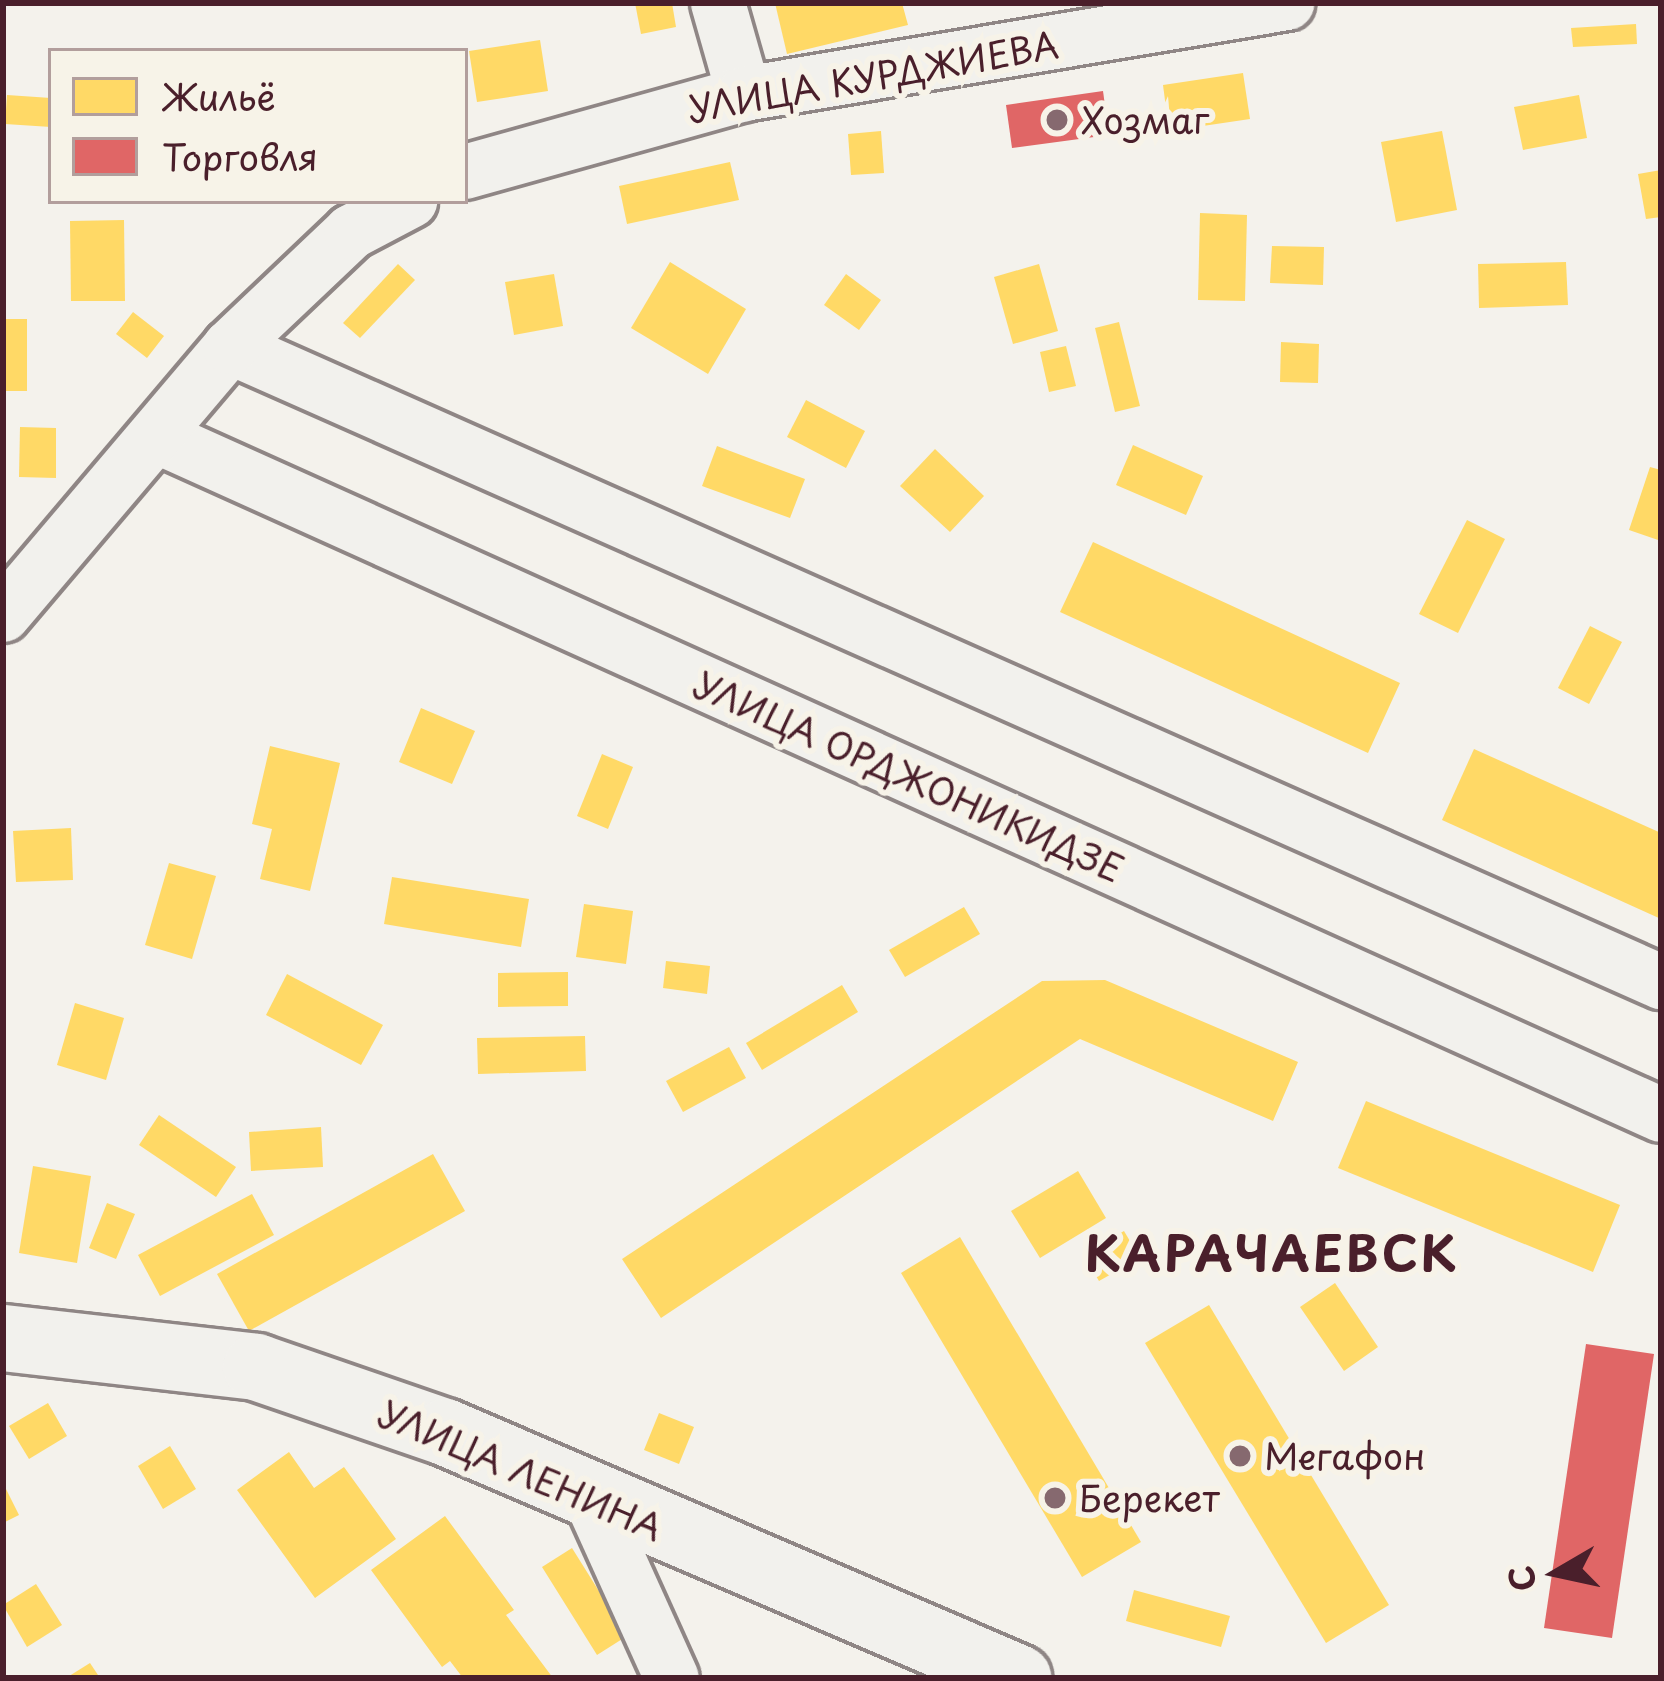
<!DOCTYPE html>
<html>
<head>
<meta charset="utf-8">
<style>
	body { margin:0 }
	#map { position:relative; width:1664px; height:1681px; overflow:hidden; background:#f4f2ec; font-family:"Playpen Sans",sans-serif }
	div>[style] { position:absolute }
	.homes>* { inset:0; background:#ffd966 }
	.shops>* { inset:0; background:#e06666 }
	.roads { filter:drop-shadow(3px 0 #8f8685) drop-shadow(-3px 0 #8f8685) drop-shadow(0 3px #8f8685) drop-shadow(0 -3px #8f8685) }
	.minor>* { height:54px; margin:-27px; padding:0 27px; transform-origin:27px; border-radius:27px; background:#f2f1ed }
	.major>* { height:66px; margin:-33px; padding:0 33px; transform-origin:33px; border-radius:33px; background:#f2f1ed }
	.dots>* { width:33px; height:33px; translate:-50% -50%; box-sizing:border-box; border:6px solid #f7f3e8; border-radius:50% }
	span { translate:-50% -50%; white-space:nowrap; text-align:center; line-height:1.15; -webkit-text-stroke:12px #f7f3e8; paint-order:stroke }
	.street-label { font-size:36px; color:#4a1f2b }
	.poi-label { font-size:36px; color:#4a1f2b }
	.left { translate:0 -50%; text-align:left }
	.district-label { font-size:48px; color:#4a1f2b; font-weight:700; letter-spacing:3px }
	.frame { position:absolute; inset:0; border:6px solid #4a1f2b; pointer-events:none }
	.legend { position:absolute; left:48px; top:48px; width:420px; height:156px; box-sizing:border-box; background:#f7f3e8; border:3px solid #b29e9c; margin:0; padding:15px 21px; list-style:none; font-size:36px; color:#4a1f2b }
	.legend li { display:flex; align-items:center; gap:24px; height:60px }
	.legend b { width:60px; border:3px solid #b29e9c }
	.north { position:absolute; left:1496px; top:1513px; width:120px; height:120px; -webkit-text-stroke:9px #f7f3e8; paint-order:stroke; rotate:261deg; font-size:33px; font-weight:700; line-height:48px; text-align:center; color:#4a1f2b }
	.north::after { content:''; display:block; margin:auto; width:42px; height:54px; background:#4a1f2b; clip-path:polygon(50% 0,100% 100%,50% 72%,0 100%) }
</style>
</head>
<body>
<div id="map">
	<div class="homes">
		<i style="clip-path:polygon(635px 3px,672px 3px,676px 27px,641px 34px)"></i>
		<i style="clip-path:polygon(775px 3px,902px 3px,908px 25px,787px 54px)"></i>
		<i style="clip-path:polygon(1636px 24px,1637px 44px,1573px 47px,1571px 28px)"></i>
		<i style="clip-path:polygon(540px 40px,548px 91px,477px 102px,469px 51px)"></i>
		<i style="clip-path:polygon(1243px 73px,1250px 119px,1169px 131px,1163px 85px)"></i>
		<i style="clip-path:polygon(7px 95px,51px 98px,51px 127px,5px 124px)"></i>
		<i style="clip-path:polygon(1579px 95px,1587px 138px,1523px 150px,1514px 107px)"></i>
		<i style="clip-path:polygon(881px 131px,884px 173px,851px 175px,848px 134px)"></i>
		<i style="clip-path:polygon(1442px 131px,1457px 210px,1396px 222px,1381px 142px)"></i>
		<i style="clip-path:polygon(730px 162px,739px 200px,627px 224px,619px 186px)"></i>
		<i style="clip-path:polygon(1661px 170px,1661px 217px,1646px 219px,1638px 174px)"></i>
		<i style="clip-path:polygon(1200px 213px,1247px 215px,1245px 301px,1198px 300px)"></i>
		<i style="clip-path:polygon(124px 220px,125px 301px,71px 301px,70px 221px)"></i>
		<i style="clip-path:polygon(1272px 246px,1324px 247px,1323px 285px,1270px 283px)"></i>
		<i style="clip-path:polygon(670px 262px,746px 309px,708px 374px,631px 328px)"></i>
		<i style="clip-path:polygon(1566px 262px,1568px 305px,1479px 308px,1478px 264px)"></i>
		<i style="clip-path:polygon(398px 264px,415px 280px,360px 338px,343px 323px)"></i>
		<i style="clip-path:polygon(1039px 264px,1058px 331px,1013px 344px,994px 277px)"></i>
		<i style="clip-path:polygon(554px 274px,563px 326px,514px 335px,505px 282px)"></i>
		<i style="clip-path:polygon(846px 274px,881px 300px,859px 330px,824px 305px)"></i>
		<i style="clip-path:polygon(133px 312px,164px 336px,147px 358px,116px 334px)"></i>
		<i style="clip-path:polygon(3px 319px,27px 319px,27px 391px,3px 391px)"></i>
		<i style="clip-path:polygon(1119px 322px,1140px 406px,1115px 412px,1095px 328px)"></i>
		<i style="clip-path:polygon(1281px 342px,1319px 344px,1318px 383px,1280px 382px)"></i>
		<i style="clip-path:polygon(1066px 346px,1076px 386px,1049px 392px,1040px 352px)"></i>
		<i style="clip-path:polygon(806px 400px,865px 431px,846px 468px,787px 437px)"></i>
		<i style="clip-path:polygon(20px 427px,56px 428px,56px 478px,19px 477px)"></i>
		<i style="clip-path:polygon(1133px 445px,1203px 476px,1186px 515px,1116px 485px)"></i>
		<i style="clip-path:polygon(717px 446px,805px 479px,790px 518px,702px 486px)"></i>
		<i style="clip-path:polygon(935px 449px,984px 496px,950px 532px,900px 486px)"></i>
		<i style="clip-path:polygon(1650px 467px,1661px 470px,1661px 541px,1629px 530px)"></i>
		<i style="clip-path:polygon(1467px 520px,1505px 539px,1458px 633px,1419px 614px)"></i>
		<i style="clip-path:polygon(1093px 542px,1400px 683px,1368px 753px,1060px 612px)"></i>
		<i style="clip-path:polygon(1590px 626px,1622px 642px,1589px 704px,1558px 688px)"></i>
		<i style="clip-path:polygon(421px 708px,475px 731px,452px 784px,399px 762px)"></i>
		<i style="clip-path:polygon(270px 746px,340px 763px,310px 891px,260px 879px,272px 829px,252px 824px)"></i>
		<i style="clip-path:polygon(1474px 749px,1661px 833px,1661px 919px,1442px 820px)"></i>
		<i style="clip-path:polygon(602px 754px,633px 767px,608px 829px,577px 816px)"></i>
		<i style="clip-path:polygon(71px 828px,73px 880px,16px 882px,13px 831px)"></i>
		<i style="clip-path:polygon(169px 863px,216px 876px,192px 959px,145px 945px)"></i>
		<i style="clip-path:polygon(392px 877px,529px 899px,521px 947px,384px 924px)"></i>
		<i style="clip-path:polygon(584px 904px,633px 911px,626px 964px,576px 957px)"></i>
		<i style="clip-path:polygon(964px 907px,980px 934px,905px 977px,889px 950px)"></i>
		<i style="clip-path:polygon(666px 961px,710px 966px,707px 994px,663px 988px)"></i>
		<i style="clip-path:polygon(568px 972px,568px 1006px,498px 1007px,498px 973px)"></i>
		<i style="clip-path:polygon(287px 974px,383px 1025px,361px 1065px,266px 1015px)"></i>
		<i style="clip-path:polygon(1105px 980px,1298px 1062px,1273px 1121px,1080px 1039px,661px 1318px,622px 1259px,1042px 981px)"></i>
		<i style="clip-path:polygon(842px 985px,858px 1012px,762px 1070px,746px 1043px)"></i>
		<i style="clip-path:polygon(75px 1003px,124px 1018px,106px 1080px,57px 1065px)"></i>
		<i style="clip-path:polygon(585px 1036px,586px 1071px,478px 1074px,477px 1038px)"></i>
		<i style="clip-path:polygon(729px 1047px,746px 1078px,683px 1112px,666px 1081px)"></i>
		<i style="clip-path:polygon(1366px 1101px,1620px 1205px,1593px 1272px,1338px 1168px)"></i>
		<i style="clip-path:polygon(159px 1115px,236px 1167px,216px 1197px,139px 1145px)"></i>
		<i style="clip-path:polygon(321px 1127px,323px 1167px,251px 1171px,249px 1132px)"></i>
		<i style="clip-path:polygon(433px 1154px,465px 1211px,249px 1331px,217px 1274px)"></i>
		<i style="clip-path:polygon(33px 1166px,91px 1176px,77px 1263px,19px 1253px)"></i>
		<i style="clip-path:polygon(1078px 1171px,1106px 1218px,1040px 1258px,1011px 1211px)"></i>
		<i style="clip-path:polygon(252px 1194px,274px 1235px,160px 1296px,138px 1255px)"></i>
		<i style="clip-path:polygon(107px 1203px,135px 1214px,116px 1259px,89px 1248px)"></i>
		<i style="clip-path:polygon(1124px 1231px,1140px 1258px,1099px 1281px,1083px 1254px)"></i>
		<i style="clip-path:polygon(960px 1237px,1141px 1542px,1082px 1577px,901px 1273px)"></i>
		<i style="clip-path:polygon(1335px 1283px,1378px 1347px,1344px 1371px,1300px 1307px)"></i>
		<i style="clip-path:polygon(1209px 1305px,1389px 1605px,1326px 1643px,1145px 1343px)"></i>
		<i style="clip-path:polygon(48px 1403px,67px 1436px,29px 1459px,9px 1426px)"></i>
		<i style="clip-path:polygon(659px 1413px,694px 1427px,679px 1464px,644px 1450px)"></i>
		<i style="clip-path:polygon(170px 1446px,196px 1489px,163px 1509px,138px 1466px)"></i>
		<i style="clip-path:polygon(289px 1452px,314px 1488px,344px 1467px,396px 1539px,315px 1598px,237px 1490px)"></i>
		<i style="clip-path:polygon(3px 1483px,19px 1515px,3px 1523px)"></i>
		<i style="clip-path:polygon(445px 1516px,514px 1610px,506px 1615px,553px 1678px,463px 1678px,450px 1661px,442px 1667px,371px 1570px)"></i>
		<i style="clip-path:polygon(572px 1548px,627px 1636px,597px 1655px,542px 1567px)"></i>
		<i style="clip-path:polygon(36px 1584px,62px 1625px,27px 1647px,3px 1605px)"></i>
		<i style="clip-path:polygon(1134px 1590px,1230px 1616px,1221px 1647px,1126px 1621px)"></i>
		<i style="clip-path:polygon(90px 1663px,100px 1678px,66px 1678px)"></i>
	</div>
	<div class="shops">
		<i style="clip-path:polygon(1103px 91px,1109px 135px,1012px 148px,1006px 105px)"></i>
		<i style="clip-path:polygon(1586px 1344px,1654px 1354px,1612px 1638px,1544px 1628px)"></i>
	</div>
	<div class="roads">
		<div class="minor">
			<i style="left:718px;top:3px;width:95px;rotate:74.1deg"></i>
			<i style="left:465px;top:172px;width:290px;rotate:-15.6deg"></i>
			<i style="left:744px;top:94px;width:551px;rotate:-9.51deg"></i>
			<i style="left:230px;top:347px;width:1566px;rotate:23.93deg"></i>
			<i style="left:156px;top:436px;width:1651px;rotate:24.28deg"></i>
			<i style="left:3px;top:615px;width:351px;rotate:-49.7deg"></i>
			<i style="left:230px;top:347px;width:167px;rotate:-43.5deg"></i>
			<i style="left:351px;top:232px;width:67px;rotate:-27.7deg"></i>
			<i style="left:591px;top:1499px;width:196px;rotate:65.7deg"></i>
		</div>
		<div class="major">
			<i style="left:3px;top:1338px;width:255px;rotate:6.5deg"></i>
			<i style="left:256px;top:1367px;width:200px;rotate:19deg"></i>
			<i style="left:445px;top:1432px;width:624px;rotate:23.23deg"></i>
		</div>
	</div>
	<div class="dots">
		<i style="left:1057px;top:120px;background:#86696f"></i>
		<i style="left:1240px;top:1456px;background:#86696f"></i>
		<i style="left:1055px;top:1498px;background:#86696f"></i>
	</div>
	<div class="street-label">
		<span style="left:873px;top:76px;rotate:-10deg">УЛИЦА КУРДЖИЕВА</span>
		<span style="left:909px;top:776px;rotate:24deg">УЛИЦА ОРДЖОНИКИДЗЕ</span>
		<span style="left:521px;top:1470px;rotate:23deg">УЛИЦА ЛЕНИНА</span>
	</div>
	<div class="poi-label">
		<span class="left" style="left:1081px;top:120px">Хозмаг</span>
		<span class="left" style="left:1264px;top:1456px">Мегафон</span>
		<span class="left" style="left:1079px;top:1498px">Берекет</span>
	</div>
	<div class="district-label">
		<span style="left:1272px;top:1253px">КАРАЧАЕВСК</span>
	</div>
	<div class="frame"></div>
	<ul class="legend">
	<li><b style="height:33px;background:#ffd966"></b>Жильё</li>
	<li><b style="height:33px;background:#e06666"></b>Торговля</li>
	</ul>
	<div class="north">С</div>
</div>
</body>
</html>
